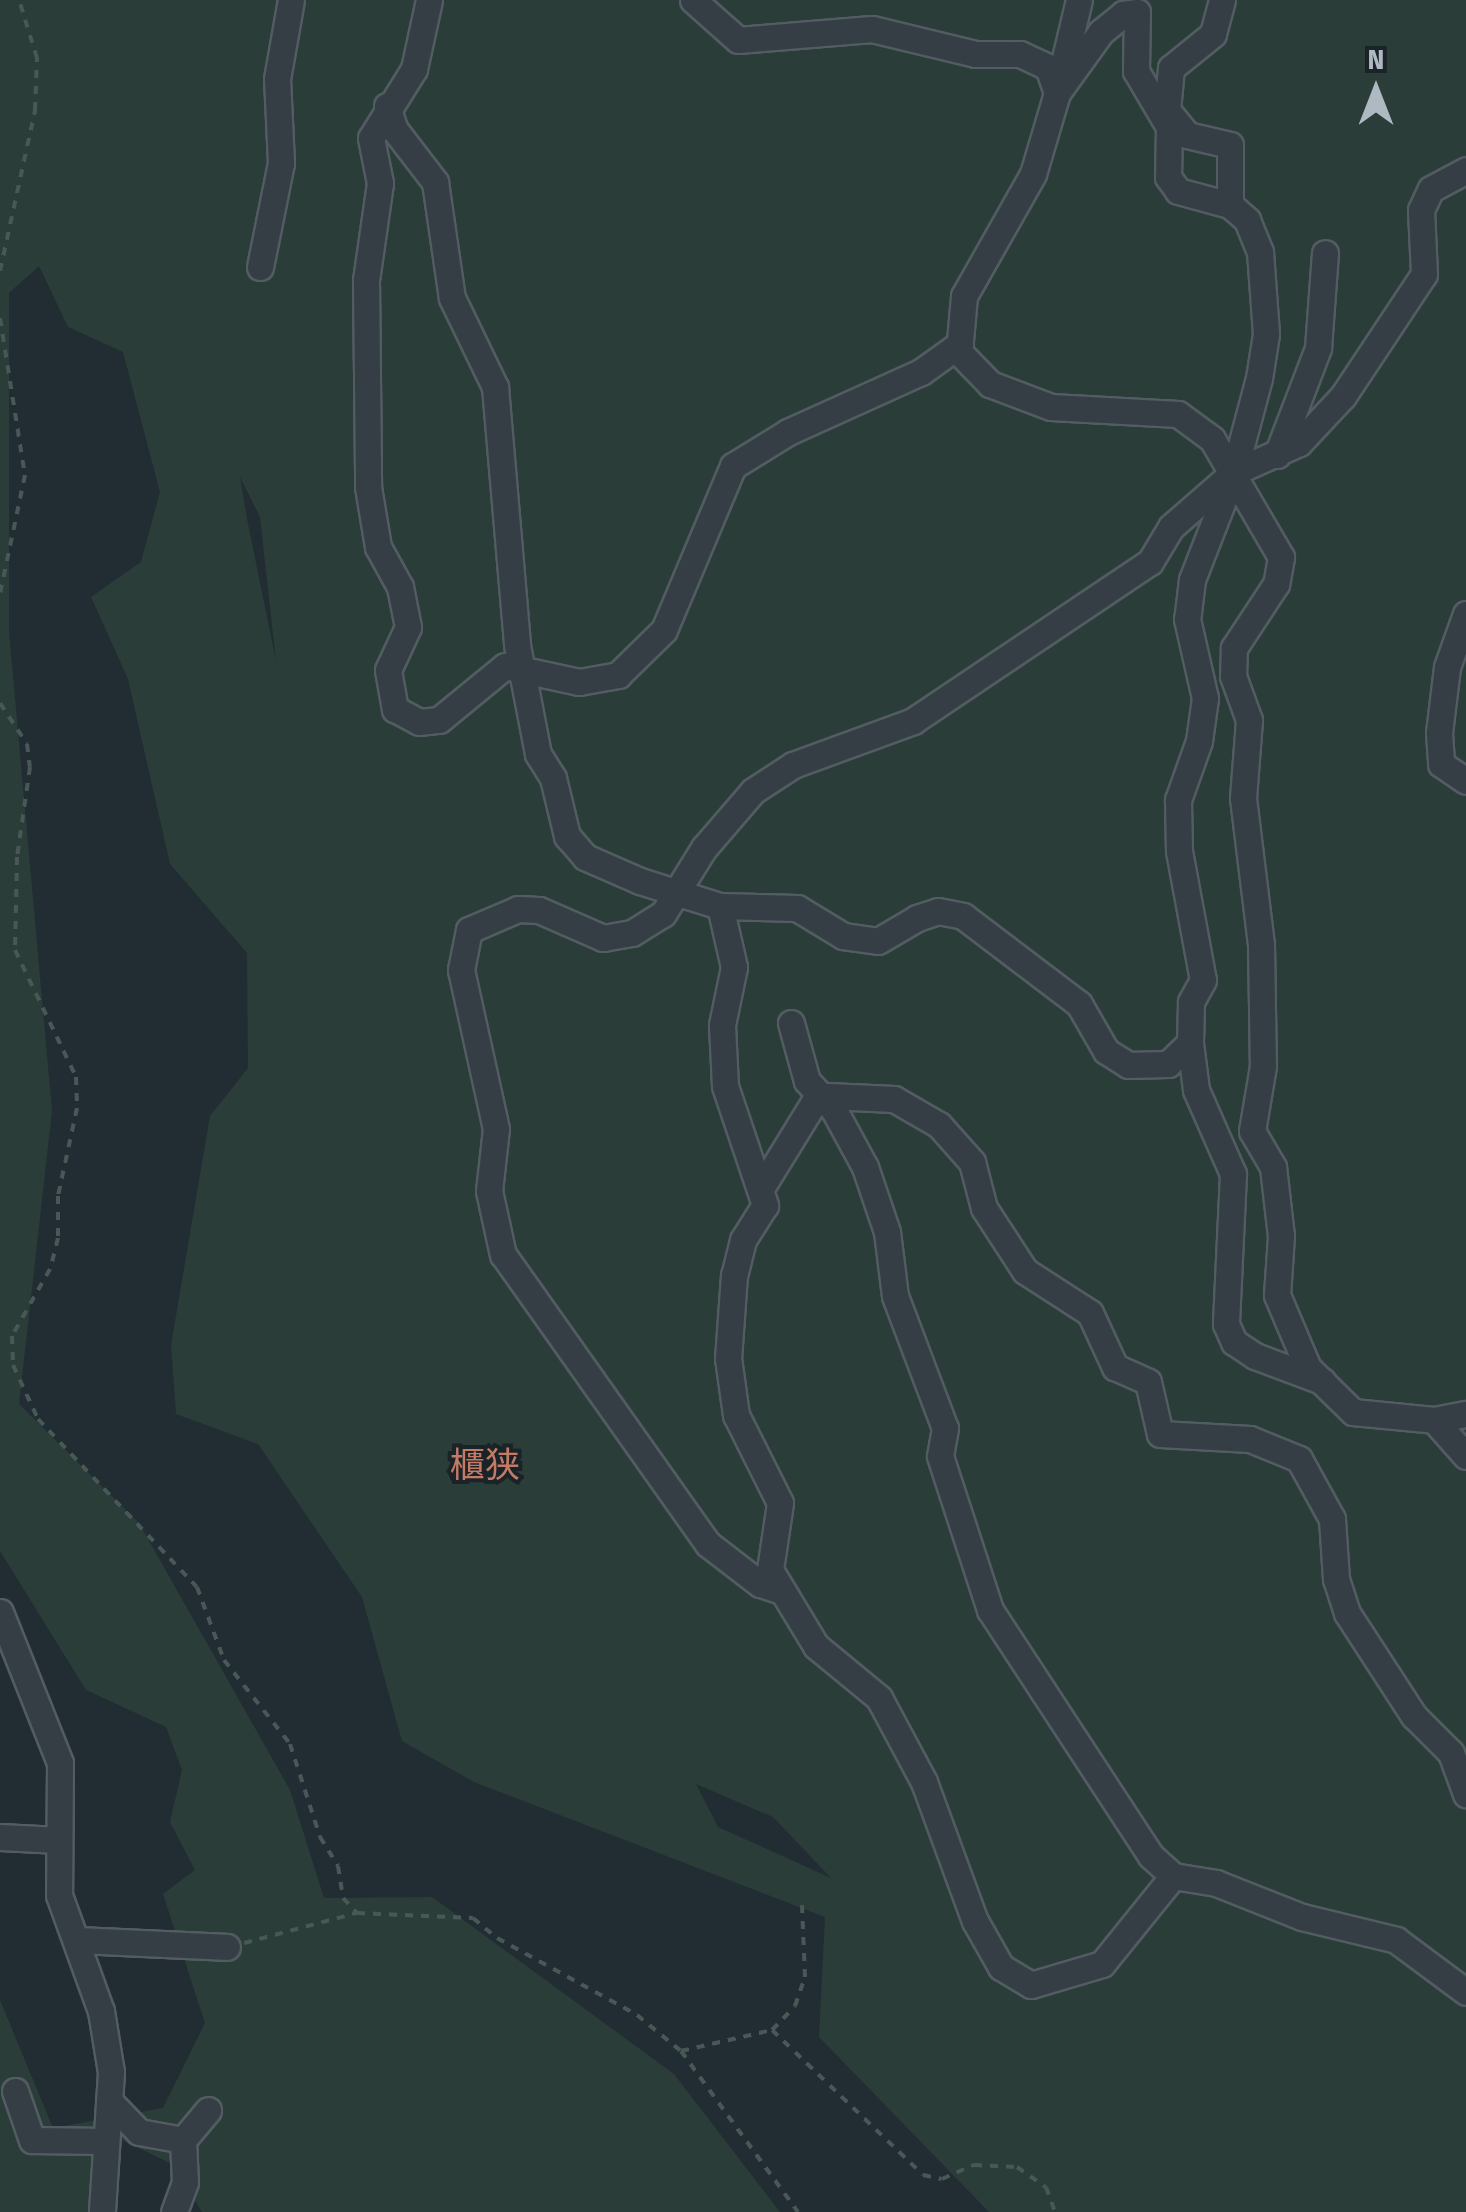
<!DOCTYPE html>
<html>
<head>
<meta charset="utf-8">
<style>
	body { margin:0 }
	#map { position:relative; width:1466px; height:2212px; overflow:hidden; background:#222d33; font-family:"Fira Sans Condensed","Noto Sans JP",sans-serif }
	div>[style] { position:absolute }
	.green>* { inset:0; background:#2a3d38 }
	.path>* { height:4px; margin-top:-2px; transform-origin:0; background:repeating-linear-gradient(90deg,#485856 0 8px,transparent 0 16px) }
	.roads { filter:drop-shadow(2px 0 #525c62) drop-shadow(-2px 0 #525c62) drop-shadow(0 2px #525c62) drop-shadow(0 -2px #525c62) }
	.minor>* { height:25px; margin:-12.5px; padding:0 12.5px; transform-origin:12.5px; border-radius:12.5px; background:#353e44 }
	span { translate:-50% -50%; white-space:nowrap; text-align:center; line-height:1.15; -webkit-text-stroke:8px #1a2328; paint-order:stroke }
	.quarter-label { font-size:35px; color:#c47b66 }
	.north { position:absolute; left:1326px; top:40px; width:100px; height:100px; -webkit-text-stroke:8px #1a2328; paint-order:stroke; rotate:0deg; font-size:28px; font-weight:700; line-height:40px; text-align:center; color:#afb9c1 }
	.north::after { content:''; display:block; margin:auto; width:35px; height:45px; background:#afb9c1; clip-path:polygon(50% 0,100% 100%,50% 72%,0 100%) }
</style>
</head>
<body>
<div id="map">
	<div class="green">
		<i style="clip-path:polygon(evenodd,0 0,1466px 0,1466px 2212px,989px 2212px,819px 2037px,825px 1917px,474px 1782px,402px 1741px,362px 1597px,258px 1444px,176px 1414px,171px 1345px,210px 1116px,248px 1068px,247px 953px,170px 864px,128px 679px,91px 597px,141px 562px,160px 492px,123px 352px,68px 327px,39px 266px,9px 293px,9px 631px,52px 1111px,19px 1404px,139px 1523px,290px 1790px,324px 1898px,432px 1897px,674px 2074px,780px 2212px,202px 2212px,174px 2165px,122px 2140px,100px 2173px,106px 2212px,0 2212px,0 2000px,53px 2128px,163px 2108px,205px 2023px,163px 1894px,195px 1870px,170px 1822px,182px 1770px,166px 1727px,86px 1690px,0 1551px,0 0,240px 477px,260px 517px,276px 661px,247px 519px,240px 477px,0 0,696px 1784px,773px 1817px,831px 1878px,718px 1827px,696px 1784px)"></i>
	</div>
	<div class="path">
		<i style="left:0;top:271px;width:165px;rotate:-77.7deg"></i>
		<i style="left:35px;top:110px;width:52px;rotate:-87.8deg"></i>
		<i style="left:37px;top:58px;width:61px;rotate:-107.2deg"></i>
		<i style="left:0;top:318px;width:159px;rotate:81deg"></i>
		<i style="left:25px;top:475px;width:122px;rotate:101.9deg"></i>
		<i style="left:0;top:703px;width:49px;rotate:56.6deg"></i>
		<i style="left:27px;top:744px;width:23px;rotate:83deg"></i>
		<i style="left:30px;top:767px;width:91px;rotate:98.2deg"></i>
		<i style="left:17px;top:857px;width:93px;rotate:91.2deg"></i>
		<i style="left:15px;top:950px;width:141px;rotate:64.3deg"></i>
		<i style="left:76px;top:1077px;width:31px;rotate:88deg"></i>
		<i style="left:77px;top:1108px;width:90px;rotate:102.2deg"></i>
		<i style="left:58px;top:1196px;width:42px;rotate:90deg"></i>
		<i style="left:58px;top:1238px;width:32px;rotate:104deg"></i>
		<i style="left:50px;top:1269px;width:77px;rotate:119.6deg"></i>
		<i style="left:12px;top:1336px;width:29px;rotate:88deg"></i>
		<i style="left:13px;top:1365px;width:60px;rotate:65.2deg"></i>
		<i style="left:38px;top:1419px;width:231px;rotate:46.6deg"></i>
		<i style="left:197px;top:1587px;width:78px;rotate:69.7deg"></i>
		<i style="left:224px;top:1660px;width:107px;rotate:51.8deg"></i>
		<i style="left:290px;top:1744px;width:98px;rotate:72.1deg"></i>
		<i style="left:320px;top:1837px;width:34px;rotate:58deg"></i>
		<i style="left:338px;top:1866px;width:32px;rotate:81deg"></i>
		<i style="left:343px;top:1898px;width:21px;rotate:47deg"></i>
		<i style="left:244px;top:1943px;width:117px;rotate:-14.9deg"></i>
		<i style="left:357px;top:1913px;width:116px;rotate:2.5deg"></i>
		<i style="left:473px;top:1918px;width:31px;rotate:40deg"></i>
		<i style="left:497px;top:1938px;width:160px;rotate:28.8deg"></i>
		<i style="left:637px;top:2015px;width:57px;rotate:39.3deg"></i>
		<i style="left:681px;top:2051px;width:199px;rotate:54deg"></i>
		<i style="left:772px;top:2030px;width:33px;rotate:-46deg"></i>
		<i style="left:795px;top:2006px;width:31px;rotate:-71deg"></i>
		<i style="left:805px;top:1977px;width:72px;rotate:-92.4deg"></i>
		<i style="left:681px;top:2051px;width:93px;rotate:-13deg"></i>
		<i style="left:772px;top:2030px;width:209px;rotate:43.8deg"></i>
		<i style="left:923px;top:2175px;width:19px;rotate:12deg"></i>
		<i style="left:942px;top:2179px;width:35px;rotate:-24deg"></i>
		<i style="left:974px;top:2165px;width:43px;rotate:2.7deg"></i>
		<i style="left:1017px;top:2167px;width:35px;rotate:35deg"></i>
		<i style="left:1046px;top:2187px;width:27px;rotate:70deg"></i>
	</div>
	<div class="roads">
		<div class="minor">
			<i style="left:429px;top:0;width:71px;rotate:102.3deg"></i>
			<i style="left:414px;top:69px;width:81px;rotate:121.9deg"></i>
			<i style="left:371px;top:138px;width:46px;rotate:78.7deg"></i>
			<i style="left:380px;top:183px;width:98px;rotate:98.2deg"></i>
			<i style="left:366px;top:280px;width:207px;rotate:89.4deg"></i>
			<i style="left:368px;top:487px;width:61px;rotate:80.5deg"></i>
			<i style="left:378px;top:547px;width:46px;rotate:61.2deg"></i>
			<i style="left:400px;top:587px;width:41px;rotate:78.7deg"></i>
			<i style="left:408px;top:627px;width:47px;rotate:114.9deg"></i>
			<i style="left:388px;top:670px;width:40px;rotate:80deg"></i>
			<i style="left:395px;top:709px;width:27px;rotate:28deg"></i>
			<i style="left:419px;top:722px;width:20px;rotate:-6deg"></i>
			<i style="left:439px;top:720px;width:85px;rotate:-39.3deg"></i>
			<i style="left:505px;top:666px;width:76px;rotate:12.2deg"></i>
			<i style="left:579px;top:682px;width:40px;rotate:-10deg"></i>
			<i style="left:618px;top:675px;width:64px;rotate:-44.4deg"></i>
			<i style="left:664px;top:630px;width:178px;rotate:-67.2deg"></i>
			<i style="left:733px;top:466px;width:65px;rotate:-31.7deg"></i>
			<i style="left:788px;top:432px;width:146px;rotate:-24.3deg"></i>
			<i style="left:921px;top:372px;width:48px;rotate:-35.7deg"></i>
			<i style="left:693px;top:0;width:60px;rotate:41.6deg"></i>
			<i style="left:738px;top:40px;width:134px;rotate:-4.7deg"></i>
			<i style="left:872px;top:29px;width:106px;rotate:13.6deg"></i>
			<i style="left:975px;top:54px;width:45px"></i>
			<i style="left:1020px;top:54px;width:31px;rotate:25deg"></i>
			<i style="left:1048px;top:67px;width:28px;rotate:71deg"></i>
			<i style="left:1057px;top:93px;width:84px;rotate:106.5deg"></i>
			<i style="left:1033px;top:174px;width:140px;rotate:119.5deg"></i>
			<i style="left:964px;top:296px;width:56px;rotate:95.1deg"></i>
			<i style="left:959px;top:352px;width:45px;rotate:45.9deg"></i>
			<i style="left:990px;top:384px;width:65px;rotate:20.7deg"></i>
			<i style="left:1051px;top:407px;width:127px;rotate:3.2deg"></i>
			<i style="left:1178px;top:414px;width:42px;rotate:36.3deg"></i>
			<i style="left:1212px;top:439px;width:137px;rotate:59.7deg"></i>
			<i style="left:1281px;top:557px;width:27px;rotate:100deg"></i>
			<i style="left:1276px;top:584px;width:77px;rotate:123.3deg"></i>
			<i style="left:1234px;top:648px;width:28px;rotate:92deg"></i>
			<i style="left:1233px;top:676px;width:47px;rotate:70deg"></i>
			<i style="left:1249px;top:720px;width:78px;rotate:94.4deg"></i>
			<i style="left:1243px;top:798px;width:147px;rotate:83deg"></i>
			<i style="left:1261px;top:944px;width:122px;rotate:89.1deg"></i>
			<i style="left:1263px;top:1066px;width:66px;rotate:99.6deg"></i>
			<i style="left:1252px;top:1131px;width:42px;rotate:59.7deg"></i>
			<i style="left:1273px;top:1167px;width:69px;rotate:83.4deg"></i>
			<i style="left:1281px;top:1236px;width:59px;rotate:93.9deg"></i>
			<i style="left:1277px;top:1295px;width:79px;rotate:67deg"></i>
			<i style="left:1308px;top:1368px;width:63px;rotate:44.4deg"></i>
			<i style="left:1353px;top:1412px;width:81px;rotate:5.6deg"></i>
			<i style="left:1434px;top:1420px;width:48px;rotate:48.4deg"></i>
			<i style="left:1222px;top:0;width:35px;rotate:105deg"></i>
			<i style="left:1213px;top:34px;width:54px;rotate:141deg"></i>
			<i style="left:1171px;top:68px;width:42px;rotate:95.4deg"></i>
			<i style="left:1167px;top:110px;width:32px;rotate:51deg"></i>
			<i style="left:1187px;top:135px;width:44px;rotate:13.1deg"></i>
			<i style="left:1230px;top:145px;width:60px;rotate:90deg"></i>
			<i style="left:1058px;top:88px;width:90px;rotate:-76.6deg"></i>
			<i style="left:1057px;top:93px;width:75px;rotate:-54.2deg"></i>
			<i style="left:1101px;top:32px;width:28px;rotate:-39deg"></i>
			<i style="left:1123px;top:14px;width:14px;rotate:-8deg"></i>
			<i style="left:1137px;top:12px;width:59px;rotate:91deg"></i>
			<i style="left:1136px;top:71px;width:65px;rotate:59.5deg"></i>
			<i style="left:1169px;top:127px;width:50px;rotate:91.1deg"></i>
			<i style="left:1168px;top:177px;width:17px;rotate:54deg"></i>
			<i style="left:1178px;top:191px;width:54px;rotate:15.1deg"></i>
			<i style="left:1230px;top:205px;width:23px;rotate:41deg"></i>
			<i style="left:1247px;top:220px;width:35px;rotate:68deg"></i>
			<i style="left:1260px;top:252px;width:82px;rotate:85.8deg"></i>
			<i style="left:1266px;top:334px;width:45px;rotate:99deg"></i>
			<i style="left:1259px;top:378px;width:97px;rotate:104.9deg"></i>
			<i style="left:1234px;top:472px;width:116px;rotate:111.3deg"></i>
			<i style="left:1192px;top:580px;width:39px;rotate:97deg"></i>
			<i style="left:1187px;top:619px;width:81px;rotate:77.2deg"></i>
			<i style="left:1205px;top:698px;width:43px;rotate:97.9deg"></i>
			<i style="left:1199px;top:741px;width:63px;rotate:109.6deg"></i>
			<i style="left:1178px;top:800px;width:51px;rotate:88.9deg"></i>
			<i style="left:1179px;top:851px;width:131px;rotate:79.5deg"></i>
			<i style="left:1203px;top:980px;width:25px;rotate:119deg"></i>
			<i style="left:1191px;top:1002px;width:41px;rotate:91.4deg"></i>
			<i style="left:1190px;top:1043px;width:47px;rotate:82.7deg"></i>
			<i style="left:1196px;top:1090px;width:92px;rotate:66.2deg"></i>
			<i style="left:1233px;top:1174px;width:150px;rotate:92.7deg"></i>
			<i style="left:1226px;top:1324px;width:20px;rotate:66deg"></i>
			<i style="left:1234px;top:1342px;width:25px;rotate:34deg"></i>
			<i style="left:1255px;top:1356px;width:72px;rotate:20.5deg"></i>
			<i style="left:387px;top:106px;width:25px;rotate:72deg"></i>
			<i style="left:395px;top:130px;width:66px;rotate:52.4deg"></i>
			<i style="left:435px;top:182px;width:117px;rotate:81.7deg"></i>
			<i style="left:452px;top:298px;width:99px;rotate:64.2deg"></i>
			<i style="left:495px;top:387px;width:259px;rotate:85.1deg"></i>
			<i style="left:517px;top:645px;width:111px;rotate:79.1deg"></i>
			<i style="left:538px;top:754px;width:28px;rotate:58deg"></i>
			<i style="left:553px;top:778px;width:60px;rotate:76.4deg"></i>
			<i style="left:567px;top:836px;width:28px;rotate:49deg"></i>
			<i style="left:585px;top:857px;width:60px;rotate:23.6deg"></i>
			<i style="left:640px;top:881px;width:84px;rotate:17.4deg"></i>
			<i style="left:720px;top:906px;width:77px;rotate:1.5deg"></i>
			<i style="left:797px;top:908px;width:54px;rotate:31.3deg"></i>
			<i style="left:843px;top:936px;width:35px;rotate:8deg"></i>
			<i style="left:878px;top:941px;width:45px;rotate:-30.5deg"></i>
			<i style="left:917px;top:918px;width:22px;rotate:-18deg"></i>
			<i style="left:938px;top:911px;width:25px;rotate:11deg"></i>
			<i style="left:963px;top:916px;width:146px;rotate:37.2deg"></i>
			<i style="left:1079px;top:1004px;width:54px;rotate:60.1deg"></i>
			<i style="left:1106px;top:1051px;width:26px;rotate:32deg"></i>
			<i style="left:1128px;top:1065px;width:40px;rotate:-1.4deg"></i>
			<i style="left:1168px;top:1064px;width:30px;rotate:-44deg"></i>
			<i style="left:260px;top:267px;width:106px;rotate:-78.6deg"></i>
			<i style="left:281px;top:163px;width:84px;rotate:-92.7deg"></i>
			<i style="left:277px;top:79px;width:80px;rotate:-80deg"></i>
			<i style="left:1277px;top:455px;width:115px;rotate:-69deg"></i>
			<i style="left:1318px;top:348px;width:95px;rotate:-85.8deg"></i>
			<i style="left:1466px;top:614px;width:56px;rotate:109.7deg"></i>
			<i style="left:1447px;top:667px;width:66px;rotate:96.9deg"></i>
			<i style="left:1439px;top:733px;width:31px;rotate:86deg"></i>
			<i style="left:1441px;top:764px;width:30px;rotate:34deg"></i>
			<i style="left:720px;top:906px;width:63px;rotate:77.1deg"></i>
			<i style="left:734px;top:967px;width:59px;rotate:101.7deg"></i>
			<i style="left:722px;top:1025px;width:61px;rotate:87.2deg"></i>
			<i style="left:725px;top:1086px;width:126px;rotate:71.4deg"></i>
			<i style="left:765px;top:1205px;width:41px;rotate:122.2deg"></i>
			<i style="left:743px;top:1240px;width:36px;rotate:104deg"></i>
			<i style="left:734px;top:1275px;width:83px;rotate:94.1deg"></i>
			<i style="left:728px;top:1358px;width:58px;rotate:82deg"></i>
			<i style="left:736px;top:1415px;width:98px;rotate:63.4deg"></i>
			<i style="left:780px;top:1503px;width:68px;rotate:98.5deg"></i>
			<i style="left:770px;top:1570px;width:89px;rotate:58.8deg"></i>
			<i style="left:816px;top:1646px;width:82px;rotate:39.5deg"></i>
			<i style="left:879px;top:1698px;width:95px;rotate:61.8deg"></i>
			<i style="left:924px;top:1782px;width:148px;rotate:69.9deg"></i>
			<i style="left:975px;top:1921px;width:53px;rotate:60.5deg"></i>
			<i style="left:1001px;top:1967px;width:35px;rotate:31deg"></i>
			<i style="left:1031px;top:1985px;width:74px;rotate:-16.5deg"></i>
			<i style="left:1102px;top:1964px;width:113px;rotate:-51.1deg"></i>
			<i style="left:791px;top:1023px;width:60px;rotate:74.6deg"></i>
			<i style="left:807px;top:1081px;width:40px;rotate:47deg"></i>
			<i style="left:834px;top:1110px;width:65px;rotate:61.5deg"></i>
			<i style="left:865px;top:1167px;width:69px;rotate:71.3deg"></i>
			<i style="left:887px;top:1232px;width:64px;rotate:82.9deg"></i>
			<i style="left:895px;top:1296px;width:141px;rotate:69.3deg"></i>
			<i style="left:945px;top:1428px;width:28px;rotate:100deg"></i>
			<i style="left:940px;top:1456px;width:162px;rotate:72deg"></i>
			<i style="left:990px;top:1610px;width:294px;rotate:56.8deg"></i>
			<i style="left:1151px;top:1856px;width:30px;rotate:42deg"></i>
			<i style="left:1173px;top:1876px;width:44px;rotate:9.2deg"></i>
			<i style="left:1216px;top:1883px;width:92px;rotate:21.6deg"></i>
			<i style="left:1302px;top:1917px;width:97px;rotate:13.7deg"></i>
			<i style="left:1396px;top:1940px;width:87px;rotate:36.6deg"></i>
			<i style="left:763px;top:1185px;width:97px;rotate:-58.4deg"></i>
			<i style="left:814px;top:1102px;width:15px;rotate:-23deg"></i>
			<i style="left:828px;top:1096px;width:66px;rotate:2.6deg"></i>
			<i style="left:894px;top:1099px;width:52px;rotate:30deg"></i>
			<i style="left:939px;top:1125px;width:50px;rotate:48.3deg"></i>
			<i style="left:972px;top:1162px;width:48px;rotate:75.4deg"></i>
			<i style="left:984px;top:1208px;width:75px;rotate:56.9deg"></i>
			<i style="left:1025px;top:1271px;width:77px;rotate:32.9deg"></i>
			<i style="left:1090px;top:1313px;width:60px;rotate:65.2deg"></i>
			<i style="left:1115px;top:1367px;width:36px;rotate:24deg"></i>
			<i style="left:1148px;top:1382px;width:53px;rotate:77deg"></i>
			<i style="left:1160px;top:1434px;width:90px;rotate:3.2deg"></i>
			<i style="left:1250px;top:1439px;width:53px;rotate:22.2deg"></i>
			<i style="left:1299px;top:1459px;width:68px;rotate:61.2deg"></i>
			<i style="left:1332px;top:1519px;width:60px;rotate:86.2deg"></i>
			<i style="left:1336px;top:1579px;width:36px;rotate:72deg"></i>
			<i style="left:1347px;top:1613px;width:123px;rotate:57deg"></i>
			<i style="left:1414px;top:1716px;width:52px;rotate:45deg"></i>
			<i style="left:1451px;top:1753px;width:44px;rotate:69.9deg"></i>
			<i style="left:1434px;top:1420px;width:33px;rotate:-11deg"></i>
			<i style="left:782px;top:1591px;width:23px;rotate:-162deg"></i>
			<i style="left:760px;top:1584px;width:66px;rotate:-142.4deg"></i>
			<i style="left:708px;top:1544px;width:354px;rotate:-125.3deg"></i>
			<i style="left:503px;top:1255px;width:66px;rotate:-102.3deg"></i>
			<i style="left:489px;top:1191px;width:62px;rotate:-83.6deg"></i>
			<i style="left:496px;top:1129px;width:163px;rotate:-102.4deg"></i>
			<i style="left:461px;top:970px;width:41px;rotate:-78.7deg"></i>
			<i style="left:469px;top:930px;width:53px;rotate:-23.2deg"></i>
			<i style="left:518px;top:909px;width:21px;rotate:3deg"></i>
			<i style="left:539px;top:910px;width:70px;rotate:23.6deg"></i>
			<i style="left:603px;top:938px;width:29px;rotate:-10deg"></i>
			<i style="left:632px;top:933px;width:36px;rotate:-32deg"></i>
			<i style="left:663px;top:914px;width:78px;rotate:-58.2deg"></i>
			<i style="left:704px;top:848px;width:75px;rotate:-49.3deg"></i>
			<i style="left:753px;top:791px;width:48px;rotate:-33deg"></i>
			<i style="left:793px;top:765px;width:128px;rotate:-20.1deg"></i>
			<i style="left:913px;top:721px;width:285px;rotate:-33.9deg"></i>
			<i style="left:1150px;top:562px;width:41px;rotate:-59deg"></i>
			<i style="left:1171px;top:527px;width:84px;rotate:-41.1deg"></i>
			<i style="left:1234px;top:472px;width:71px;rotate:-24deg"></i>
			<i style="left:1299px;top:443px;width:64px;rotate:-46.9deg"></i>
			<i style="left:1343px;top:396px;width:146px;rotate:-56.4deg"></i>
			<i style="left:1424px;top:274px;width:64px;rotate:-92.7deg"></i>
			<i style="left:1421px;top:210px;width:23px;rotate:-65deg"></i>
			<i style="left:1431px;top:189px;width:40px;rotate:-28deg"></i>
			<i style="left:0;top:1612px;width:162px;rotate:68.3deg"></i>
			<i style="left:60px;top:1763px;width:132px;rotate:90.4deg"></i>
			<i style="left:59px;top:1895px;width:123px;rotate:70.1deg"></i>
			<i style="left:101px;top:2011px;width:62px;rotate:80.7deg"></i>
			<i style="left:111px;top:2072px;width:140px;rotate:93.7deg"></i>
			<i style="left:0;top:1837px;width:59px;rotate:2.9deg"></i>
			<i style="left:80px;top:1940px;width:147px;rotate:2.7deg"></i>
			<i style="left:15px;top:2091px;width:52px;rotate:70.9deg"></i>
			<i style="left:32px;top:2140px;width:74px;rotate:0.8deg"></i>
			<i style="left:109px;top:2101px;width:43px;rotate:45.9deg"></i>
			<i style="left:139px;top:2132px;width:45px;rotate:10.3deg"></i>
			<i style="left:183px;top:2140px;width:42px;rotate:87.3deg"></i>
			<i style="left:185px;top:2182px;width:32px;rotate:110deg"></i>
			<i style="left:183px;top:2140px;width:39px;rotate:-50deg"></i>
		</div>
	</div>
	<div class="quarter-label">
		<span style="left:485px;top:1465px">櫃狭</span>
	</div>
	<div class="north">N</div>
</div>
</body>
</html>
